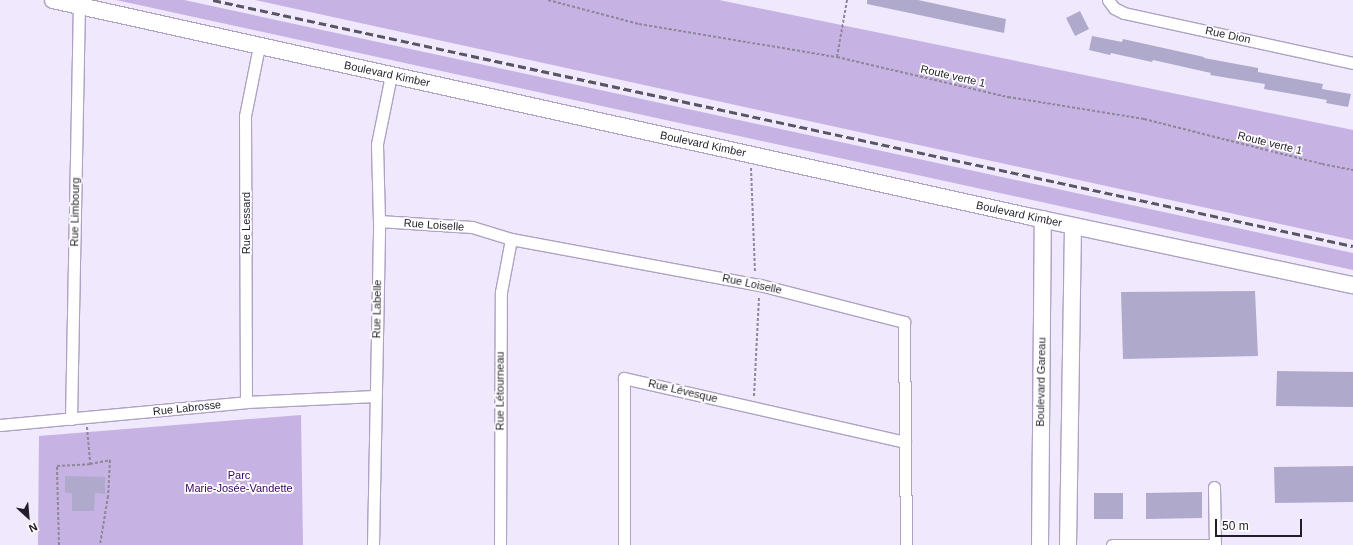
<!DOCTYPE html>
<html>
<head>
<meta charset="utf-8">
<style>
	body { margin:0 }
	#map { position:relative; width:1353px; height:545px; overflow:hidden; background:#f0e8fc; font-family:Arial,sans-serif }
	div>[style] { position:absolute }
	.green>* { inset:0; background:#c7b2e4 }
	.building>* { inset:0; background:#afaacb }
	.path>* { height:2px; margin-top:-1px; transform-origin:0; background:repeating-linear-gradient(90deg,#8e8797 0 3px,transparent 0 5px) }
	.roads { filter:drop-shadow(1px 0 #afa2c2) drop-shadow(-1px 0 #afa2c2) drop-shadow(0 1px #afa2c2) drop-shadow(0 -1px #afa2c2) }
	.street>* { height:11px; margin:-5.5px; padding:0 5.5px; transform-origin:5.5px; border-radius:5.5px; background:#fff }
	.secondary>* { height:16px; margin:-8px; padding:0 8px; transform-origin:8px; border-radius:8px; background:#fff }
	.rail>* { height:3px; margin-top:-1.5px; transform-origin:0; background:repeating-linear-gradient(90deg,#5a5563 0 8px,transparent 0 12px) }
	span { translate:-50% -50%; white-space:nowrap; text-align:center; line-height:1.15; -webkit-text-stroke:3.5px #fff; paint-order:stroke }
	.street-label { font-size:11px; color:#221d29 }
	.park-label { font-size:11px; color:#3c0064 }
	.north { position:absolute; left:8px; top:497px; width:40px; height:40px; -webkit-text-stroke:3px #fff; paint-order:stroke; rotate:154deg; font-size:11px; font-weight:700; line-height:16px; text-align:center; color:#221d29 }
	.north::after { content:''; display:block; margin:auto; width:14px; height:18px; background:#221d29; clip-path:polygon(50% 0,100% 100%,50% 72%,0 100%) }
	.scale { position:absolute; left:1215px; top:519px; width:87px; height:18px; box-sizing:border-box; border:2px solid #221d29; border-top:0; padding-left:5px; font-size:12px; line-height:14px; white-space:nowrap; color:#221d29; -webkit-text-stroke:3px #fff; paint-order:stroke }
</style>
</head>
<body>
<div id="map">
	<div class="green">
		<i style="clip-path:polygon(116px 0,184px 0,1353px 253px,1353px 270px)"></i>
		<i style="clip-path:polygon(255px 0,719px 0,1353px 130px,1353px 240px)"></i>
		<i style="clip-path:polygon(301px 415px,303px 545px,38px 545px,39px 436px)"></i>
	</div>
	<div class="building">
		<i style="clip-path:polygon(867px 0,918px 0,1006px 19px,1004px 33px,867px 4px)"></i>
		<i style="clip-path:polygon(1080px 11px,1089px 29px,1075px 36px,1066px 18px)"></i>
		<i style="clip-path:polygon(1092px 36px,1122px 42px,1123px 39px,1204px 57px,1204px 58px,1258px 68px,1258px 72px,1323px 84px,1322px 89px,1351px 94px,1348px 107px,1326px 103px,1327px 100px,1264px 89px,1265px 84px,1210px 75px,1211px 73px,1153px 60px,1152px 62px,1111px 53px,1110px 55px,1089px 50px)"></i>
		<i style="clip-path:polygon(1255px 291px,1258px 356px,1123px 359px,1121px 292px)"></i>
		<i style="clip-path:polygon(1277px 371px,1353px 372px,1353px 407px,1276px 406px)"></i>
		<i style="clip-path:polygon(1353px 466px,1353px 502px,1275px 503px,1274px 467px)"></i>
		<i style="clip-path:polygon(65px 476px,105px 477px,105px 494px,95px 493px,94px 511px,72px 511px,72px 493px,65px 493px)"></i>
		<i style="clip-path:polygon(1202px 492px,1202px 518px,1146px 519px,1146px 493px)"></i>
		<i style="clip-path:polygon(1094px 493px,1123px 493px,1123px 519px,1094px 519px)"></i>
	</div>
	<div class="path">
		<i style="left:548px;top:0;width:94px;rotate:14.8deg"></i>
		<i style="left:639px;top:24px;width:201px;rotate:9.5deg"></i>
		<i style="left:837px;top:57px;width:176px;rotate:13.2deg"></i>
		<i style="left:1008px;top:97px;width:138px;rotate:9.2deg"></i>
		<i style="left:1144px;top:119px;width:184px;rotate:14.2deg"></i>
		<i style="left:1322px;top:164px;width:32px;rotate:11deg"></i>
		<i style="left:837px;top:57px;width:58px;rotate:-80deg"></i>
		<i style="left:751px;top:168px;width:105px;rotate:87.8deg"></i>
		<i style="left:754px;top:396px;width:99px;rotate:-87.1deg"></i>
		<i style="left:87px;top:427px;width:37px;rotate:85deg"></i>
		<i style="left:59px;top:545px;width:79px;rotate:-91.5deg"></i>
		<i style="left:57px;top:466px;width:33px;rotate:-3deg"></i>
		<i style="left:90px;top:464px;width:20px;rotate:-11deg"></i>
		<i style="left:110px;top:460px;width:36px;rotate:93deg"></i>
		<i style="left:108px;top:496px;width:50px;rotate:99.3deg"></i>
	</div>
	<div class="roads">
		<div class="street">
			<i style="left:1108px;top:0;width:10px;rotate:53deg"></i>
			<i style="left:1114px;top:8px;width:11px;rotate:27deg"></i>
			<i style="left:1124px;top:13px;width:234px;rotate:12.3deg"></i>
			<i style="left:379px;top:221px;width:93px;rotate:3.7deg"></i>
			<i style="left:472px;top:227px;width:41px;rotate:17.1deg"></i>
			<i style="left:511px;top:239px;width:253px;rotate:10.5deg"></i>
			<i style="left:760px;top:285px;width:149px;rotate:14.4deg"></i>
			<i style="left:904px;top:322px;width:223px;rotate:89.5deg"></i>
			<i style="left:246px;top:402px;width:286px;rotate:-90.2deg"></i>
			<i style="left:245px;top:116px;width:71px;rotate:-78.7deg"></i>
			<i style="left:71px;top:419px;width:414px;rotate:-88.9deg"></i>
			<i style="left:0;top:425px;width:247px;rotate:-5.3deg"></i>
			<i style="left:246px;top:402px;width:129px;rotate:-2.7deg"></i>
			<i style="left:1214px;top:487px;width:58px;rotate:89deg"></i>
			<i style="left:373px;top:545px;width:324px;rotate:-88.9deg"></i>
			<i style="left:379px;top:221px;width:77px;rotate:-91.5deg"></i>
			<i style="left:377px;top:144px;width:70px;rotate:-78.5deg"></i>
			<i style="left:500px;top:545px;width:253px;rotate:-89.8deg"></i>
			<i style="left:501px;top:292px;width:54px;rotate:-79.3deg"></i>
			<i style="left:624px;top:545px;width:167px;rotate:-90deg"></i>
			<i style="left:624px;top:378px;width:288px;rotate:12.8deg"></i>
			<i style="left:1112px;top:545px;width:103px"></i>
		</div>
		<div class="secondary">
			<i style="left:53px;top:0;width:1003px;rotate:12.5deg"></i>
			<i style="left:1032px;top:217px;width:328px;rotate:12deg"></i>
			<i style="left:1040px;top:545px;width:326px;rotate:-89.5deg"></i>
			<i style="left:1068px;top:545px;width:319px;rotate:-89.1deg"></i>
		</div>
	</div>
	<div class="rail">
		<i style="left:213px;top:0;width:1166px;rotate:12.18deg"></i>
	</div>
	<div class="street-label">
		<span style="left:1228px;top:35px;rotate:12deg">Rue Dion</span>
		<span style="left:387px;top:74px;rotate:12deg">Boulevard Kimber</span>
		<span style="left:953px;top:76px;rotate:13deg">Route verte 1</span>
		<span style="left:1270px;top:143px;rotate:14deg">Route verte 1</span>
		<span style="left:703px;top:144px;rotate:12deg">Boulevard Kimber</span>
		<span style="left:75px;top:212px;rotate:-89deg">Rue Limbourg</span>
		<span style="left:1019px;top:214px;rotate:12deg">Boulevard Kimber</span>
		<span style="left:246px;top:223px;rotate:-90deg">Rue Lessard</span>
		<span style="left:434px;top:225px;rotate:4deg">Rue Loiselle</span>
		<span style="left:752px;top:284px;rotate:12deg">Rue Loiselle</span>
		<span style="left:377px;top:309px;rotate:-89deg">Rue Labelle</span>
		<span style="left:1041px;top:382px;rotate:-89deg">Boulevard Gareau</span>
		<span style="left:500px;top:391px;rotate:-90deg">Rue Létourneau</span>
		<span style="left:683px;top:391px;rotate:13deg">Rue Lévesque</span>
		<span style="left:187px;top:408px;rotate:-6deg">Rue Labrosse</span>
	</div>
	<div class="park-label">
		<span style="left:239px;top:482px">Parc<br>Marie-Josée-Vandette</span>
	</div>
	<div class="north">N</div>
	<div class="scale">50 m</div>
</div>
</body>
</html>
